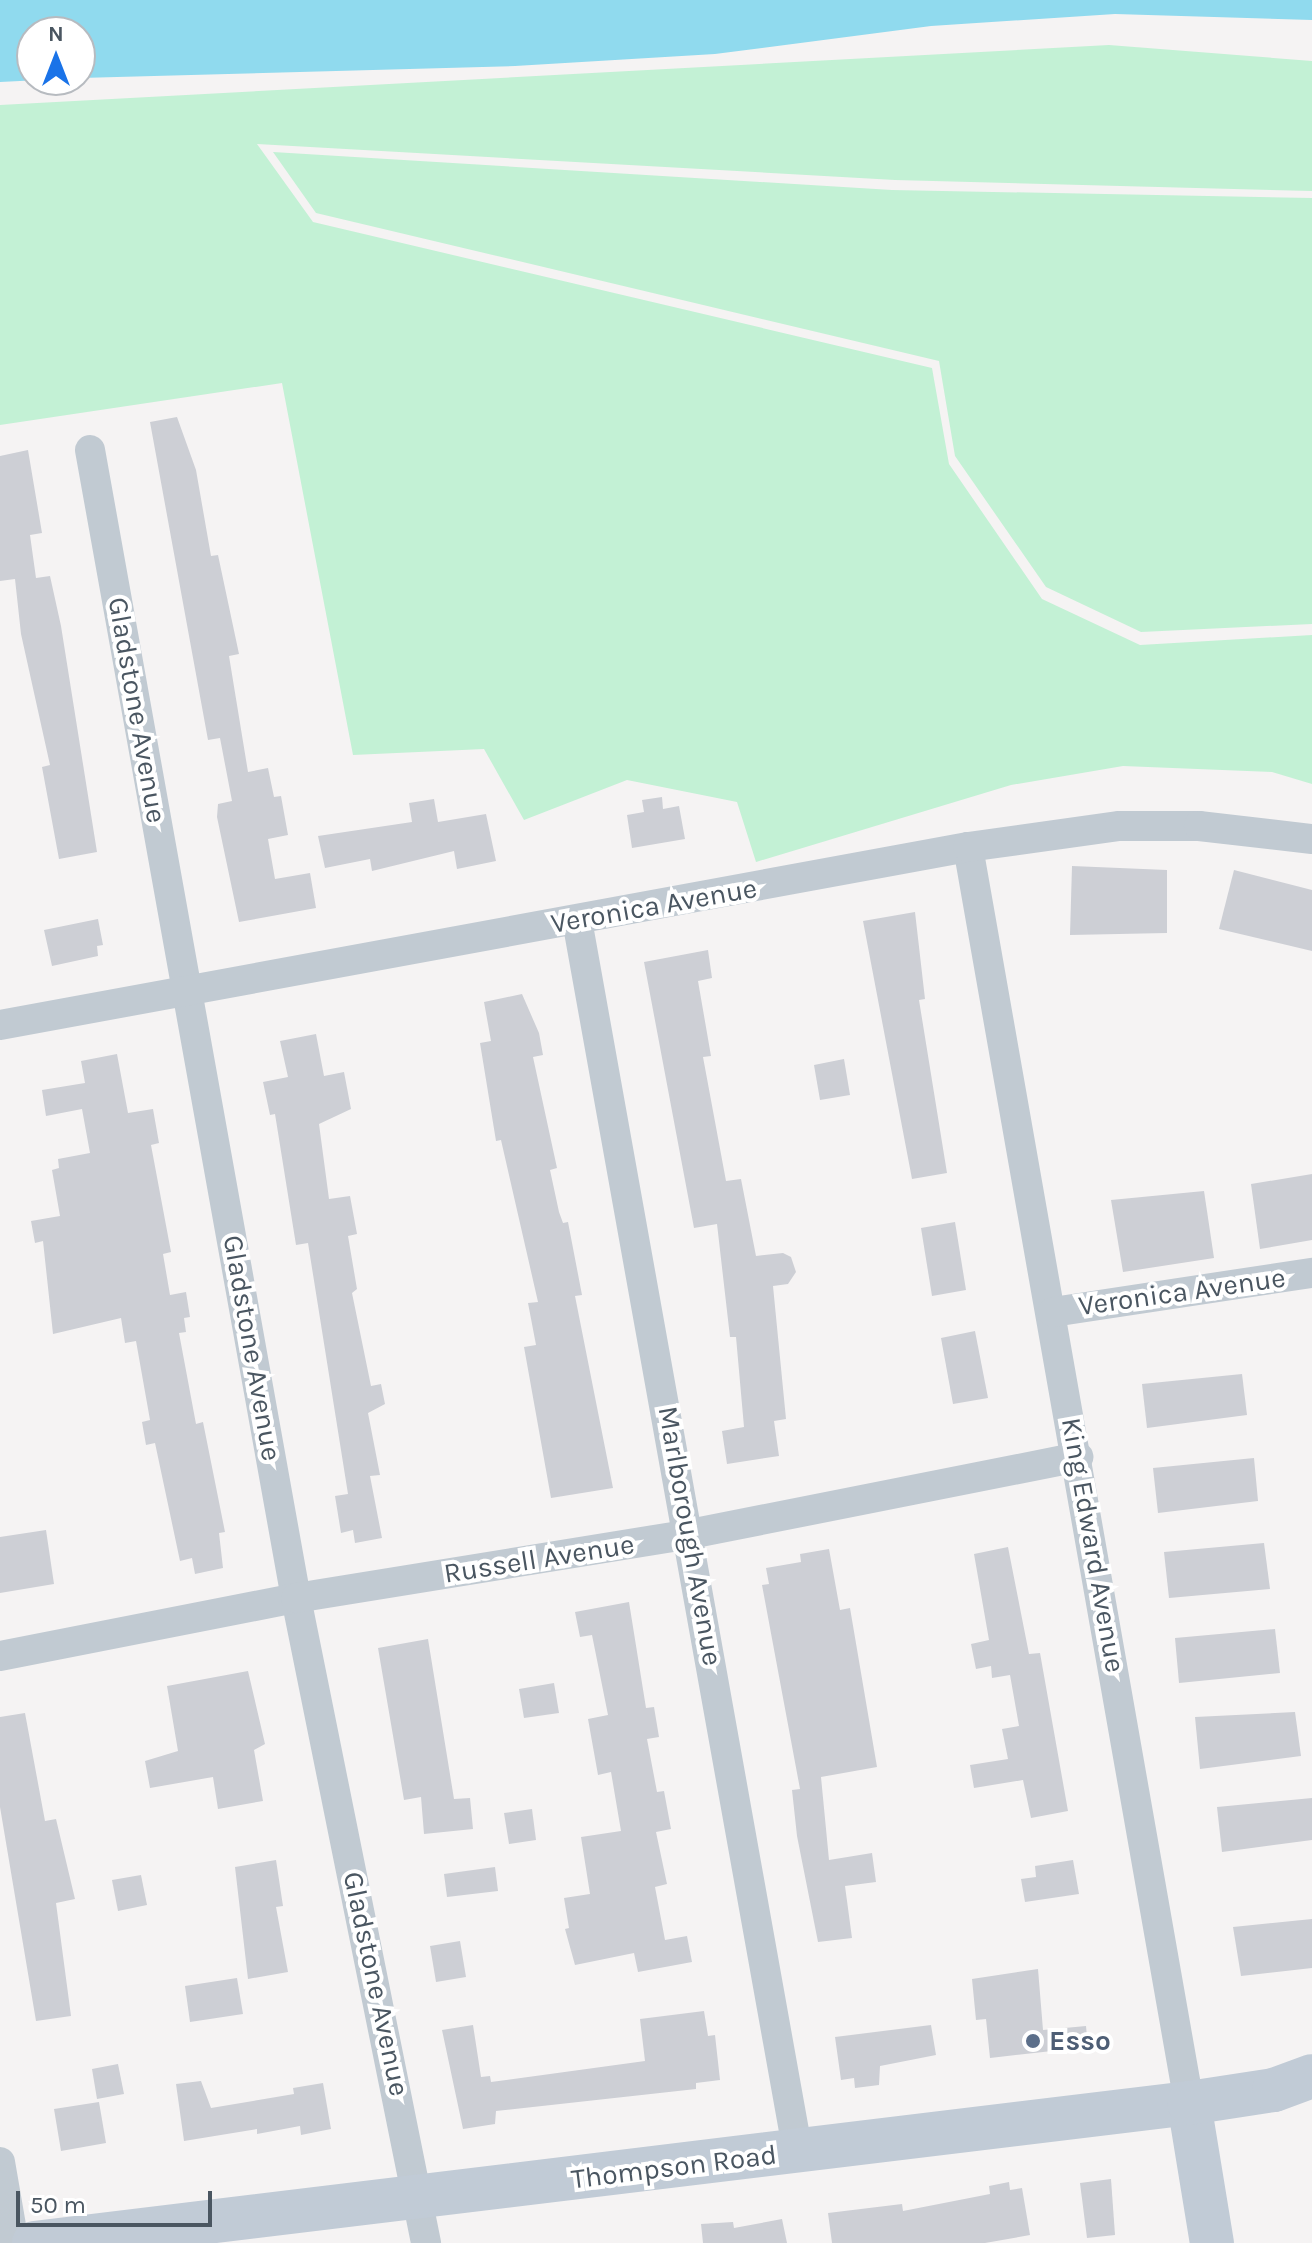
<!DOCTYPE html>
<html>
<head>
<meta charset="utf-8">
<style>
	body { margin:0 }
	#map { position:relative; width:1312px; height:2243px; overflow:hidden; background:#f5f3f3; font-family:Karla,sans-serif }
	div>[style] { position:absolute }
	.green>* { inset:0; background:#c3f1d5 }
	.water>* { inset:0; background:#90daee }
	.building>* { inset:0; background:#cdcfd5 }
	.street>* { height:30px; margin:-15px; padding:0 15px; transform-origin:15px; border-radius:15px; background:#c1cad2 }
	.secondary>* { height:44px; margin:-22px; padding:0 22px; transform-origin:22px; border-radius:22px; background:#c1cbd6 }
	.dots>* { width:22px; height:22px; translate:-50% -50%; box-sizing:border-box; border:4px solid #fff; border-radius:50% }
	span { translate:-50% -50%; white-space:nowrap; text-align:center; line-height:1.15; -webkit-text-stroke:8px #fff; paint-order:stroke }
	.street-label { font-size:28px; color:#4a5661 }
	.service-label { font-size:28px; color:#4e5e75; font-weight:700 }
	.left { translate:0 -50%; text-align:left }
	.north { position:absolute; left:16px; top:16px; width:80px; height:80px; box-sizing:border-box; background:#fff; border:2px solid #b7bbc0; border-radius:50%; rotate:0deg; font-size:22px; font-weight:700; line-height:32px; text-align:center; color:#4a5661 }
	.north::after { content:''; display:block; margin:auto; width:28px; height:36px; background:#1a73e8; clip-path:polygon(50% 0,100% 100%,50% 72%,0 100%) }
	.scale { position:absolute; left:16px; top:2191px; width:196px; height:36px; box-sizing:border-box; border:4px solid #4a5661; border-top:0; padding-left:10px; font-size:24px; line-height:28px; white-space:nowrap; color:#4a5661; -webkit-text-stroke:6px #fff; paint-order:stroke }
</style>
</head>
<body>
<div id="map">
	<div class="green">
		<i style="clip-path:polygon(1109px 45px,1312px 61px,1312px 191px,895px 180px,257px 144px,313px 222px,932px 368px,949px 464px,1042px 599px,1140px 645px,1312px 635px,1312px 784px,1272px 772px,1123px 766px,1011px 785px,756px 862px,737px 802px,627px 780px,524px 820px,484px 749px,353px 755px,282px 383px,0 425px,0 105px)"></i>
		<i style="clip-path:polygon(273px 152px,892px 190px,1312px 198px,1312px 624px,1141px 632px,1046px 587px,955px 456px,939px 361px,316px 213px)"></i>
	</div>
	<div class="water">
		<i style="clip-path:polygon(0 0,1312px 0,1312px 20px,1115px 14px,931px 26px,715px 54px,515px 66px,80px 78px,80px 32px,32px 32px,32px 80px,40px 80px,0 82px)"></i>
	</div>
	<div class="building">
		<i style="clip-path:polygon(177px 417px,196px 470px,211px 556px,218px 555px,239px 654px,229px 656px,248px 772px,268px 768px,274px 797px,281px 796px,288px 835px,268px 839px,275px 879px,310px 873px,316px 908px,239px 922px,217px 817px,218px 804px,232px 801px,220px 738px,208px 740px,150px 422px)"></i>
		<i style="clip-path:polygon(28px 450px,42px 533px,30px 535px,36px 578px,50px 576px,61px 626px,97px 852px,59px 859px,42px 767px,50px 765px,21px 634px,15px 579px,0 581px,0 456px)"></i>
		<i style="clip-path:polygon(662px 797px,663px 809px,679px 806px,685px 839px,632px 848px,627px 815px,644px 812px,642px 800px)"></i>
		<i style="clip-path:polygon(434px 799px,438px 822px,486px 814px,496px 861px,457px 869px,454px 851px,372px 871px,370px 859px,325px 868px,318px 836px,412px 822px,409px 803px)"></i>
		<i style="clip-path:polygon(1072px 866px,1167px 870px,1167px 933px,1070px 935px)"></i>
		<i style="clip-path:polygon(1234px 870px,1312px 890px,1312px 951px,1219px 929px)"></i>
		<i style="clip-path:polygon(915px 912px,925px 999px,919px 1000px,947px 1173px,912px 1179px,863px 921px)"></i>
		<i style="clip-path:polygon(98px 919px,103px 945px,97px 946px,98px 956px,52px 966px,44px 930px)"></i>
		<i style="clip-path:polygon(708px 950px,712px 978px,698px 981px,711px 1056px,703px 1057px,726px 1181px,741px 1179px,756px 1256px,783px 1253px,791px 1257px,796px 1272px,788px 1284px,773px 1286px,786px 1419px,774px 1421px,779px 1456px,727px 1464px,722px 1431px,744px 1427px,736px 1337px,730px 1337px,717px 1224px,694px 1228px,644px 962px)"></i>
		<i style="clip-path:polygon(522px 994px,539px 1033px,543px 1055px,533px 1057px,557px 1168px,550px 1170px,559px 1212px,563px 1223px,568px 1222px,582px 1295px,575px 1296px,613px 1488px,551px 1498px,524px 1347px,536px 1345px,528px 1303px,538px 1302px,501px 1140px,496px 1141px,480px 1043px,491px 1041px,484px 1002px)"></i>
		<i style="clip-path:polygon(316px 1034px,324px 1076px,344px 1072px,351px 1109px,319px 1124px,329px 1199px,350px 1196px,357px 1234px,348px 1236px,357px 1289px,352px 1293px,371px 1386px,381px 1384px,385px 1404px,368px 1413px,380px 1475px,370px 1476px,382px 1538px,355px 1543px,353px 1530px,341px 1533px,335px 1496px,348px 1494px,308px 1243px,296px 1245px,275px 1114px,270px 1115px,263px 1082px,288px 1077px,280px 1041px)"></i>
		<i style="clip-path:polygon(117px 1054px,128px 1113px,153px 1109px,159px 1143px,151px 1145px,171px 1252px,163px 1254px,170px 1295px,186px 1292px,190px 1317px,184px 1318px,186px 1332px,179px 1333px,196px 1424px,203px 1422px,225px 1532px,219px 1533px,223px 1568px,195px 1574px,192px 1558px,180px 1561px,155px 1443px,146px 1445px,142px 1422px,150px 1420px,136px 1341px,125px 1343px,121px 1318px,53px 1334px,43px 1241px,35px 1243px,31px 1221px,60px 1216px,52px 1170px,59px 1168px,58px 1159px,90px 1153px,82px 1109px,46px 1116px,42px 1090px,85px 1083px,81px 1061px)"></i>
		<i style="clip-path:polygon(844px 1059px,850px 1095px,820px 1100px,814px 1065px)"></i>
		<i style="clip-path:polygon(1312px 1174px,1312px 1240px,1260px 1249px,1251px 1184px)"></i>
		<i style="clip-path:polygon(1204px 1191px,1214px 1258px,1123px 1272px,1111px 1200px)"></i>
		<i style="clip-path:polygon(955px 1222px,966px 1290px,932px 1296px,921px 1228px)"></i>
		<i style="clip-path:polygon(975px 1331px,988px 1398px,953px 1404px,941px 1338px)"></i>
		<i style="clip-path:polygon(1242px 1374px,1247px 1415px,1147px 1428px,1142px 1384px)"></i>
		<i style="clip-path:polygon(1254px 1458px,1258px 1501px,1158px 1513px,1153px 1468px)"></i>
		<i style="clip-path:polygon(46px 1530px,54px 1584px,0 1593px,0 1537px)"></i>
		<i style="clip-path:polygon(1264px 1543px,1270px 1589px,1169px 1598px,1164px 1552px)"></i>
		<i style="clip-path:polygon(1008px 1547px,1029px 1654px,1040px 1653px,1068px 1811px,1031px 1818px,1023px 1780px,974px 1788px,970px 1765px,1008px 1759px,1002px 1729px,1019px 1726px,1010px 1675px,992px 1678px,991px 1666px,976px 1669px,971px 1644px,989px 1640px,974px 1554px)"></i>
		<i style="clip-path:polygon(829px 1549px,840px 1610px,850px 1608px,877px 1767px,821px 1777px,829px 1860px,872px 1853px,876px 1882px,845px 1886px,852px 1938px,818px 1942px,797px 1836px,792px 1790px,800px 1789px,762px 1585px,769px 1584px,766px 1568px,801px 1562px,800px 1554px)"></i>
		<i style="clip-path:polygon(629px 1602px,646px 1708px,654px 1707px,659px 1737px,647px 1739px,657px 1792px,664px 1791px,671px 1829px,656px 1832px,667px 1884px,655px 1887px,665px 1940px,687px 1936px,692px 1962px,638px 1972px,634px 1953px,575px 1965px,565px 1929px,569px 1928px,564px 1898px,590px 1894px,581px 1837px,621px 1831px,611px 1772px,598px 1775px,588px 1719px,608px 1715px,592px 1635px,580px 1637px,575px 1612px)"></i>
		<i style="clip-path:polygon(1275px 1629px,1280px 1673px,1179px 1683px,1175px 1638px)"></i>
		<i style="clip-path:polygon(428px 1639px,454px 1799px,470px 1798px,473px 1829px,424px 1834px,421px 1797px,404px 1800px,378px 1648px)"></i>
		<i style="clip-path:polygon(248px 1671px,265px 1744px,254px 1750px,263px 1801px,218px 1809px,213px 1777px,150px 1788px,145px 1761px,178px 1751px,167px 1686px)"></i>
		<i style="clip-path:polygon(554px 1683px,559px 1713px,524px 1718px,519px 1689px)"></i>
		<i style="clip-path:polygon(1295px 1712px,1301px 1756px,1200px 1769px,1195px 1717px)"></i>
		<i style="clip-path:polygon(25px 1713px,45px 1821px,56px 1819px,75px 1899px,56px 1903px,71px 2016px,36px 2021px,0 1807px,0 1717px)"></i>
		<i style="clip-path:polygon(1312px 1798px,1312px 1840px,1222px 1852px,1217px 1807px)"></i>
		<i style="clip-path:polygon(532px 1809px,536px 1840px,509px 1844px,504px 1813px)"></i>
		<i style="clip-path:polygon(276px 1860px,283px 1906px,276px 1907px,288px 1972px,248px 1979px,235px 1867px)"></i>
		<i style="clip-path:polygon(1073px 1860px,1079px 1894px,1025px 1902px,1021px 1879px,1036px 1877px,1035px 1866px)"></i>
		<i style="clip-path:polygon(495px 1867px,498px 1891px,447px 1897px,444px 1874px)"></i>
		<i style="clip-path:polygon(141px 1875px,147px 1905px,118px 1911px,112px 1880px)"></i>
		<i style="clip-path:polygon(1312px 1919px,1312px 1968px,1241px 1976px,1233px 1927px)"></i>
		<i style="clip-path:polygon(460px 1941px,466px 1977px,436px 1982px,430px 1946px)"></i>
		<i style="clip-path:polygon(1038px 1969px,1043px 2030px,1086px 2026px,1088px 2047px,990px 2058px,986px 2019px,976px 2020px,972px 1979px)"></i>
		<i style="clip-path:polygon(237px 1978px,243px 2014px,190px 2022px,185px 1986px)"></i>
		<i style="clip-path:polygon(704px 2011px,708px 2036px,715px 2035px,720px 2080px,696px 2083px,696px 2089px,496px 2111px,495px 2124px,463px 2129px,442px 2030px,473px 2025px,481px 2077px,490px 2076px,491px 2082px,645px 2061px,640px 2019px)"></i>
		<i style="clip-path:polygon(931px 2025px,936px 2055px,880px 2066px,879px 2085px,855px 2088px,854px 2078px,841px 2080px,835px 2037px)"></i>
		<i style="clip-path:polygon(118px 2064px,124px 2094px,97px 2099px,92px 2069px)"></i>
		<i style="clip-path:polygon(201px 2081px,211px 2108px,294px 2094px,293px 2088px,323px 2083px,331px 2129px,301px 2135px,300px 2126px,257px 2134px,257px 2129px,184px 2141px,176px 2084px)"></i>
		<i style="clip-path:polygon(99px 2102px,106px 2143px,61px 2151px,54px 2109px)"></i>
		<i style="clip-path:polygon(1111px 2179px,1115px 2235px,1087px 2238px,1080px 2183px)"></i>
		<i style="clip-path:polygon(1009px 2182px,1010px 2190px,1022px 2188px,1030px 2235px,985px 2243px,832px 2243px,828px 2213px,902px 2204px,903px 2211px,990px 2194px,989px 2186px)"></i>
		<i style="clip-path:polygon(782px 2219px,787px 2243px,703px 2243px,701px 2224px,733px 2222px,734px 2228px)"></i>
	</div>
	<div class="street">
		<i style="left:90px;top:450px;width:1166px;rotate:79.83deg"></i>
		<i style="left:296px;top:1598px;width:658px;rotate:78.6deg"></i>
		<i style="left:968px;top:847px;width:1275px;rotate:80.02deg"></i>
		<i style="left:577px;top:920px;width:1253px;rotate:79.84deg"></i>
		<i style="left:0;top:1025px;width:984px;rotate:-10.42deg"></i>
		<i style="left:968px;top:847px;width:153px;rotate:-7.9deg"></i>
		<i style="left:1120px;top:826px;width:79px"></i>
		<i style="left:1199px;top:826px;width:114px;rotate:6.6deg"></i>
		<i style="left:1053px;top:1312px;width:262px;rotate:-8.6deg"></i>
		<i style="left:0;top:1656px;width:302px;rotate:-11.1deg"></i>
		<i style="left:296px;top:1598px;width:399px;rotate:-9.2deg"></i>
		<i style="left:690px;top:1534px;width:396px;rotate:-11.2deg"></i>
		<i style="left:0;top:2162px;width:82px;rotate:80.2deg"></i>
	</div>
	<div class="secondary">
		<i style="left:1189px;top:2103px;width:142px;rotate:80.7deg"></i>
		<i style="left:34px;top:2243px;width:1163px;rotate:-6.91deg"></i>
		<i style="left:1189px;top:2103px;width:86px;rotate:-8.7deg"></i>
		<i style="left:1274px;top:2090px;width:40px;rotate:-20.2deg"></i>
	</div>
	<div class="dots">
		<i style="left:1033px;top:2041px;background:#5c6f8a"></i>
	</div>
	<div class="street-label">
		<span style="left:137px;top:710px;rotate:80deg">Gladstone Avenue</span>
		<span style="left:654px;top:906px;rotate:-10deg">Veronica Avenue</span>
		<span style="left:1182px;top:1292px;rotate:-8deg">Veronica Avenue</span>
		<span style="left:252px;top:1348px;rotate:80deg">Gladstone Avenue</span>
		<span style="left:690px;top:1536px;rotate:80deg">Marlborough Avenue</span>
		<span style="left:1093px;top:1545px;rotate:80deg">King Edward Avenue</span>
		<span style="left:539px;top:1559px;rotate:-9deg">Russell Avenue</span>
		<span style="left:376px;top:1984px;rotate:78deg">Gladstone Avenue</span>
		<span style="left:674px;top:2167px;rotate:-7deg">Thompson Road</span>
	</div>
	<div class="service-label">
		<span class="left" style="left:1049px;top:2041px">Esso</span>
	</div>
	<div class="north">N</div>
	<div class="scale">50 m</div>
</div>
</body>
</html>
